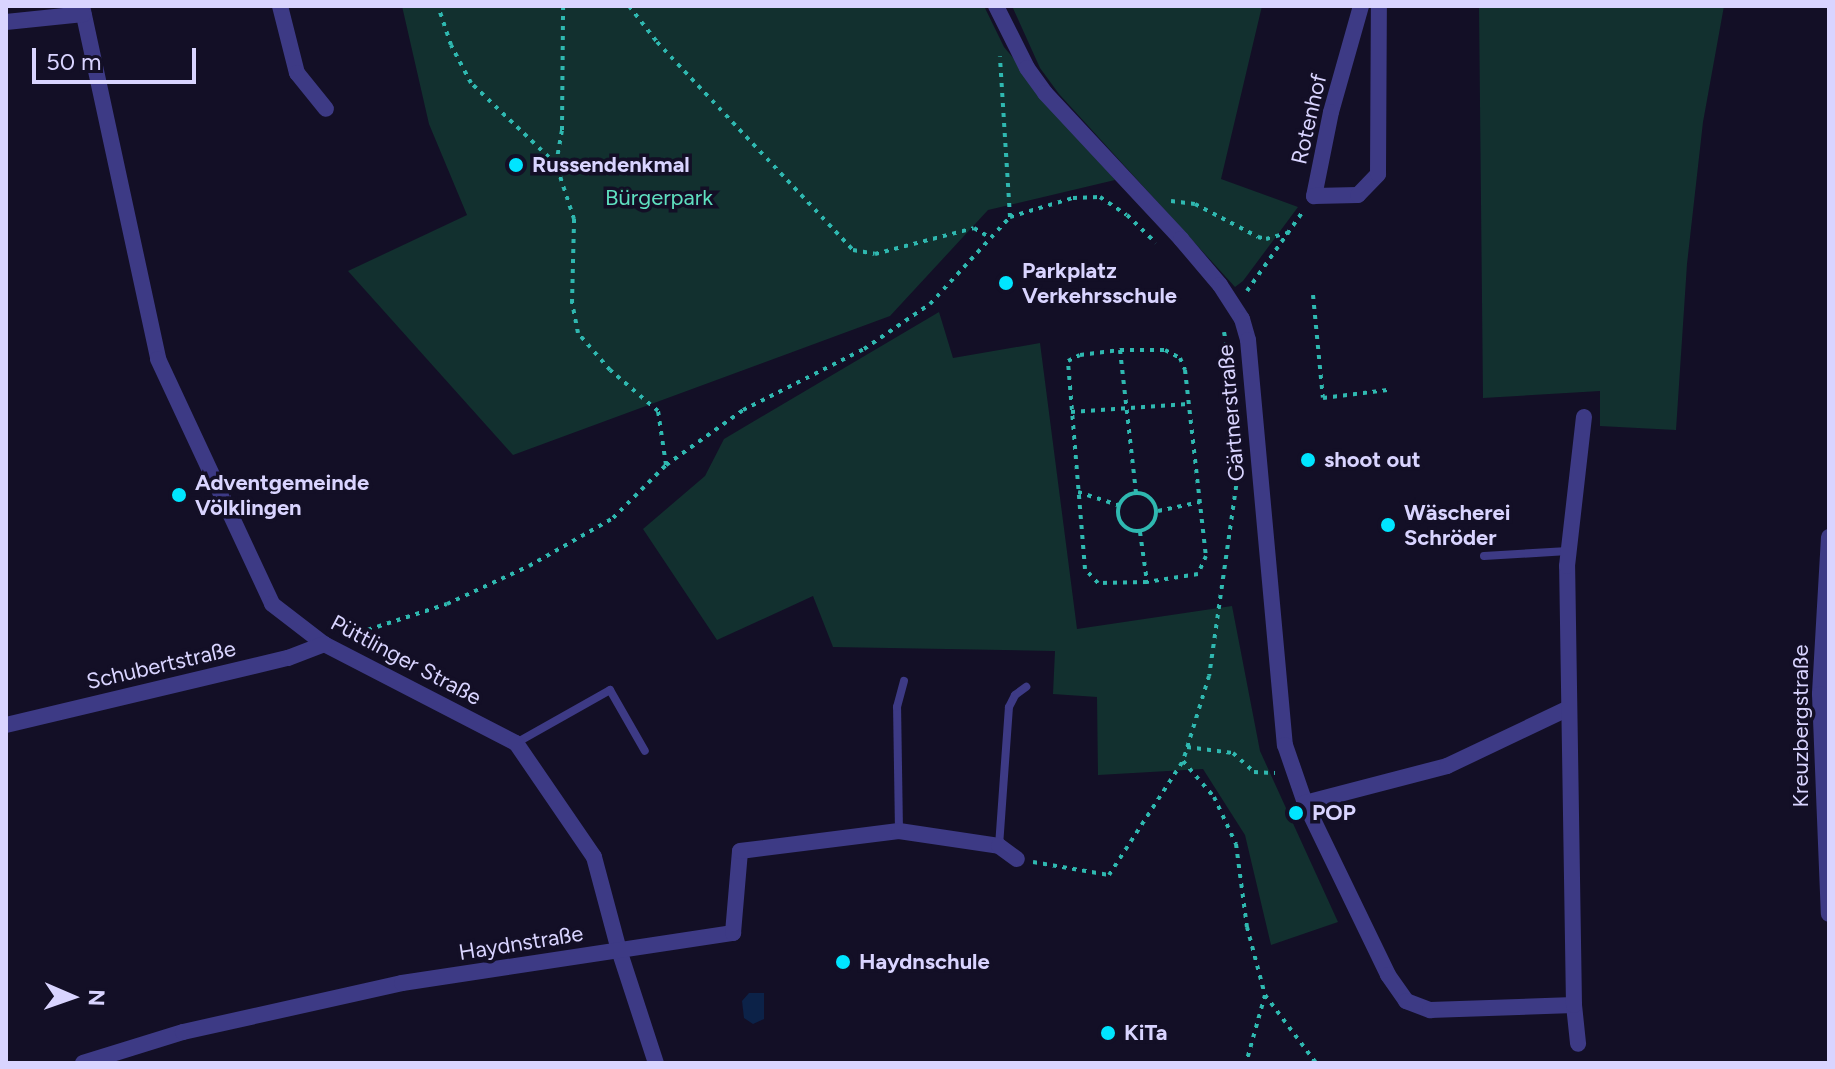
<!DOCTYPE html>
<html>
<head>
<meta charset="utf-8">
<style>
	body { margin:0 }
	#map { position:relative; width:1835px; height:1069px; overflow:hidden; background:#130f26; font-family:Figtree,sans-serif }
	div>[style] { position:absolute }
	.green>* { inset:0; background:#12302f }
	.water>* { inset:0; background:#0c2248 }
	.path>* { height:4px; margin-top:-2px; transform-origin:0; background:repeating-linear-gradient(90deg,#2fb8b0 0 4px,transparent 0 10px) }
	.path>.ring { margin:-2px; padding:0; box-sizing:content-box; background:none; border:4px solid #2fb8b0; border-radius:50% }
	.service>* { height:8px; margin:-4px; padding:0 4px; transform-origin:4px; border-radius:4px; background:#3d3a85 }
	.minor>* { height:16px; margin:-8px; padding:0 8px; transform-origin:8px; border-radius:8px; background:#3d3a85 }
	.dots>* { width:22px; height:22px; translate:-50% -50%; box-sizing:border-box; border:4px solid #130f26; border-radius:50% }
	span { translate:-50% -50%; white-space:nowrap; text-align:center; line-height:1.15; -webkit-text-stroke:7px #130f26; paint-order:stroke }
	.street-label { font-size:22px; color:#d9d4ff }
	.poi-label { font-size:22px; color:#d9d4ff; font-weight:700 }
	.left { translate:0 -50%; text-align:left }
	.park-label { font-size:22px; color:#5fe0c0 }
	.frame { position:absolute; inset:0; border:8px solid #d9d4ff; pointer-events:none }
	.north { position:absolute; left:32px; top:957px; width:80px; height:80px; -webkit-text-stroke:6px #130f26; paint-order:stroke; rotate:92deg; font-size:22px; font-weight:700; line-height:32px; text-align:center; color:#d9d4ff }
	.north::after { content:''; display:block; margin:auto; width:28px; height:36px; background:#d9d4ff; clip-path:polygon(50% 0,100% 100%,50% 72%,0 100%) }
	.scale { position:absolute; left:32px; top:48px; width:164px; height:36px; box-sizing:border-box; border:4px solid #d9d4ff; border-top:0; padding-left:10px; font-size:24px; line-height:28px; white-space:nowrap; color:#d9d4ff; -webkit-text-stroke:6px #130f26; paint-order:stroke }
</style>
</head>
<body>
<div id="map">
	<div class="green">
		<i style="clip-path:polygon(402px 6px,984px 6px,1004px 47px,1115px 180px,988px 210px,890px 316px,513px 455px,348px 271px,467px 215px,429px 124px)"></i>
		<i style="clip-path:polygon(1012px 6px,1262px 6px,1221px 179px,1298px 207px,1243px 281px,1235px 287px,1059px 94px,1040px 68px)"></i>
		<i style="clip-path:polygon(1479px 6px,1724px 6px,1703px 122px,1687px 264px,1676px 430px,1600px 426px,1600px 391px,1483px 398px)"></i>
		<i style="clip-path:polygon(939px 312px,953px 358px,1040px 343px,1077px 629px,1232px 606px,1260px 751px,1338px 922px,1271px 945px,1245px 835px,1203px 769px,1098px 775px,1097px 697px,1053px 694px,1055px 651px,833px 647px,813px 596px,717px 640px,643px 529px,705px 476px,724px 439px)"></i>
	</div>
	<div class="water">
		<i style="clip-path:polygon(749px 993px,764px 993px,764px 1019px,753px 1024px,744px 1018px,742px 1001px)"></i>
	</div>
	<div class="path">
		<i style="left:629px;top:6px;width:46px;rotate:52.1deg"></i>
		<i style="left:657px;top:42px;width:286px;rotate:46.7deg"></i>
		<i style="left:853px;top:250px;width:22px;rotate:10deg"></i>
		<i style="left:875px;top:254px;width:102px;rotate:-14.7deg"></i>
		<i style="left:974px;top:228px;width:17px;rotate:31deg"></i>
		<i style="left:556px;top:164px;width:35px;rotate:-80deg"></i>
		<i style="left:562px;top:130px;width:124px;rotate:-89.5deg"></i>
		<i style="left:1171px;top:201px;width:24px;rotate:7deg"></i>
		<i style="left:1195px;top:204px;width:71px;rotate:27.6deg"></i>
		<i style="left:1258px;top:237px;width:8px;rotate:14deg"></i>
		<i style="left:1266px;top:239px;width:25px;rotate:-16deg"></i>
		<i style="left:1010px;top:217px;width:66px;rotate:-16.8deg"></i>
		<i style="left:1073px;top:198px;width:27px;rotate:-2deg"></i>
		<i style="left:1100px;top:197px;width:32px;rotate:34deg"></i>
		<i style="left:1127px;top:215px;width:40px;rotate:44deg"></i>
		<i style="left:1247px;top:291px;width:99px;rotate:-54.9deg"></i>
		<i style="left:1313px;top:295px;width:103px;rotate:84.5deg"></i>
		<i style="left:1323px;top:398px;width:65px;rotate:-7deg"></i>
		<i style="left:1224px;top:332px;width:26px;rotate:79deg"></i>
		<i style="left:1120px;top:350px;width:45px"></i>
		<i style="left:1165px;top:350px;width:17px;rotate:28deg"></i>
		<i style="left:1180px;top:358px;width:13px;rotate:67deg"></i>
		<i style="left:1185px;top:370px;width:187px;rotate:83.6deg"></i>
		<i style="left:1206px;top:556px;width:20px;rotate:114deg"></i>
		<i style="left:1198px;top:574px;width:52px;rotate:171.1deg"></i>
		<i style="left:1147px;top:582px;width:49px;rotate:178.8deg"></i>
		<i style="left:1098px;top:583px;width:19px;rotate:-133deg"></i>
		<i style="left:1085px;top:569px;width:209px;rotate:-94.7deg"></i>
		<i style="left:1068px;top:361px;width:13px;rotate:-27deg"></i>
		<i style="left:1080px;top:355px;width:40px;rotate:-7.1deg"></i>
		<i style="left:1120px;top:350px;width:144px;rotate:83.6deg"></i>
		<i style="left:1071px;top:412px;width:117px;rotate:-3.9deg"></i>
		<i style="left:666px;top:465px;width:95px;rotate:-35.5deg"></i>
		<i style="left:743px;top:410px;width:136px;rotate:-26.8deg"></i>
		<i style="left:864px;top:349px;width:80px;rotate:-34.3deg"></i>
		<i style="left:930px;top:304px;width:118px;rotate:-47.4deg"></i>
		<i style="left:1010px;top:217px;width:161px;rotate:-93.6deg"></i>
		<i style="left:1239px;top:466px;width:212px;rotate:98.1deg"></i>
		<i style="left:1209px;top:676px;width:89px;rotate:107deg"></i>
		<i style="left:1183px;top:761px;width:48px;rotate:49.3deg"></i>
		<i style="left:1214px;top:797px;width:52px;rotate:64.9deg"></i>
		<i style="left:1236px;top:844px;width:84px;rotate:82.5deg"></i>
		<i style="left:1247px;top:927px;width:70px;rotate:75.2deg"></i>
		<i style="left:1265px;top:995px;width:71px;rotate:105.6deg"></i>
		<i style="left:1078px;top:492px;width:42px;rotate:18deg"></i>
		<i class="ring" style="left:1118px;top:493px;width:34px;height:34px"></i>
		<i style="left:1158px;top:511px;width:43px;rotate:-12.1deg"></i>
		<i style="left:1140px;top:532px;width:50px;rotate:82deg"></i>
		<i style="left:349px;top:636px;width:103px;rotate:-18.1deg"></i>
		<i style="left:447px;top:604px;width:90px;rotate:-24.9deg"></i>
		<i style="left:529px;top:566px;width:97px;rotate:-29.7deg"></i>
		<i style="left:613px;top:518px;width:75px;rotate:-45deg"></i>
		<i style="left:666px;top:465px;width:55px;rotate:-98.4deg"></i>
		<i style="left:658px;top:411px;width:63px;rotate:-139.5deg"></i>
		<i style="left:610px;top:370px;width:49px;rotate:-130.9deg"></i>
		<i style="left:578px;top:333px;width:31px;rotate:-101deg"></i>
		<i style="left:572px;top:303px;width:84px;rotate:-88.6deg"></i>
		<i style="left:574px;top:219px;width:58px;rotate:-108.1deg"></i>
		<i style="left:556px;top:164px;width:117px;rotate:-136.4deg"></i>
		<i style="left:471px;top:83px;width:43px;rotate:-117.8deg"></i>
		<i style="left:451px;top:45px;width:41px;rotate:-108.4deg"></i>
		<i style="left:1187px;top:747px;width:46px;rotate:7.4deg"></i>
		<i style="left:1233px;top:753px;width:28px;rotate:42deg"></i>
		<i style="left:1254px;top:772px;width:21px;rotate:3deg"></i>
		<i style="left:1033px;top:862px;width:77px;rotate:9.7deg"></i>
		<i style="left:1109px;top:875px;width:136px;rotate:-57deg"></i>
		<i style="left:1265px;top:995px;width:85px;rotate:53.1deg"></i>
	</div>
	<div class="service">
		<i style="left:1484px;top:556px;width:84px;rotate:-3.4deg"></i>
		<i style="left:516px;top:743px;width:108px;rotate:-29.4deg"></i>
		<i style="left:610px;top:690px;width:70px;rotate:60.2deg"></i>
		<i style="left:899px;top:831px;width:124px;rotate:-90.9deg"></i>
		<i style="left:897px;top:707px;width:27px;rotate:-75deg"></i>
		<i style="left:999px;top:846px;width:139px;rotate:-85.9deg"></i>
		<i style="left:1009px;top:707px;width:13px;rotate:-63deg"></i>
		<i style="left:1015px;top:695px;width:14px;rotate:-36deg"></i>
	</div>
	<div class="minor">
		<i style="left:82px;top:6px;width:361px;rotate:77.8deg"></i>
		<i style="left:158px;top:359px;width:270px;rotate:65deg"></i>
		<i style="left:272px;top:604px;width:66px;rotate:37.6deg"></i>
		<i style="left:324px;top:644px;width:216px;rotate:27.3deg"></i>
		<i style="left:516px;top:743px;width:138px;rotate:55.6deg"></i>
		<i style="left:594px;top:857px;width:96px;rotate:75deg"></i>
		<i style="left:619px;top:950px;width:119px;rotate:71.9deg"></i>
		<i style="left:280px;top:6px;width:69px;rotate:75.8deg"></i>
		<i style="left:297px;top:73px;width:46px;rotate:51.1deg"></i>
		<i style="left:996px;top:6px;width:69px;rotate:63.4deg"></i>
		<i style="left:1027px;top:68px;width:31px;rotate:54deg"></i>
		<i style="left:1045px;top:93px;width:200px;rotate:47deg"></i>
		<i style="left:1181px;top:239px;width:60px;rotate:49.7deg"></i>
		<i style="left:1220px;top:285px;width:40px;rotate:57.1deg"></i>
		<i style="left:1242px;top:319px;width:22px;rotate:74deg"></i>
		<i style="left:1248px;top:340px;width:407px;rotate:84.8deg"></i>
		<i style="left:1285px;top:745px;width:61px;rotate:71deg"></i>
		<i style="left:1305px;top:803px;width:191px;rotate:64.2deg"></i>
		<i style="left:1388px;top:975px;width:32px;rotate:55deg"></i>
		<i style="left:1406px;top:1001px;width:26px;rotate:21deg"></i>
		<i style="left:1430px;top:1010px;width:144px;rotate:-2deg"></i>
		<i style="left:1574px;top:1005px;width:39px;rotate:84deg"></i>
		<i style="left:1361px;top:6px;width:110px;rotate:105.8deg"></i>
		<i style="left:1331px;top:112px;width:86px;rotate:101.4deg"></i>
		<i style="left:1314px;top:196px;width:44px;rotate:-1.3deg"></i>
		<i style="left:1358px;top:195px;width:29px;rotate:-46deg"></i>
		<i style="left:1378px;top:174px;width:168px;rotate:-89.7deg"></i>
		<i style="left:6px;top:22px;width:78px;rotate:-5.9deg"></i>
		<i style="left:1829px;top:537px;width:157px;rotate:93.3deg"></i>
		<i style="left:1820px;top:694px;width:220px;rotate:87.7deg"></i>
		<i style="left:6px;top:725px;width:290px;rotate:-13.4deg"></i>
		<i style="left:288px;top:658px;width:39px;rotate:-21deg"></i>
		<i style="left:1305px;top:803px;width:147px;rotate:-14.6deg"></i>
		<i style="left:1447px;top:766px;width:135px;rotate:-25.4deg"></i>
		<i style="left:1574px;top:1005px;width:439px;rotate:-90.9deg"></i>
		<i style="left:1567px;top:566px;width:150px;rotate:-83.5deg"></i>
		<i style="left:83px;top:1063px;width:105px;rotate:-17.2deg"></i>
		<i style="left:183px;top:1032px;width:224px;rotate:-12.6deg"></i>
		<i style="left:402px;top:983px;width:335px;rotate:-8.6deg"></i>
		<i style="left:733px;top:933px;width:82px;rotate:-85.1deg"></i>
		<i style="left:740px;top:851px;width:160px;rotate:-7.2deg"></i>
		<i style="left:899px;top:831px;width:101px;rotate:8.5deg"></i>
		<i style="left:999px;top:846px;width:22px;rotate:36deg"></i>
	</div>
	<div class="dots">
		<i style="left:516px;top:165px;background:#00e5ff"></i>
		<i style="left:1006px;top:283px;background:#00e5ff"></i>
		<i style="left:1308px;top:460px;background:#00e5ff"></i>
		<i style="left:179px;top:495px;background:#00e5ff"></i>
		<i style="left:1388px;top:525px;background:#00e5ff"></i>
		<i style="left:1296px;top:813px;background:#00e5ff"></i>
		<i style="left:843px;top:962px;background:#00e5ff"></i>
		<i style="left:1108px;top:1033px;background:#00e5ff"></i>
	</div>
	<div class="street-label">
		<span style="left:1309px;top:119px;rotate:-77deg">Rotenhof</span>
		<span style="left:1231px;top:413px;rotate:-95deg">Gärtnerstraße</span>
		<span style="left:406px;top:660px;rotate:28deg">Püttlinger Straße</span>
		<span style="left:161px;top:665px;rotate:-13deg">Schubertstraße</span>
		<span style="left:1801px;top:726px;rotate:-90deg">Kreuzbergstraße</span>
		<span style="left:521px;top:943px;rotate:-9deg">Haydnstraße</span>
	</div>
	<div class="poi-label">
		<span class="left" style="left:532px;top:165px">Russendenkmal</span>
		<span class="left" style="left:1022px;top:283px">Parkplatz<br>Verkehrsschule</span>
		<span class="left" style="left:1324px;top:460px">shoot out</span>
		<span class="left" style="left:195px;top:495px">Adventgemeinde<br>Völklingen</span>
		<span class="left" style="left:1404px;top:525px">Wäscherei<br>Schröder</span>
		<span class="left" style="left:1312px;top:813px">POP</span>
		<span class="left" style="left:859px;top:962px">Haydnschule</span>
		<span class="left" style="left:1124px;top:1033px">KiTa</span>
	</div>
	<div class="park-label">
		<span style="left:659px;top:198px">Bürgerpark</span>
	</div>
	<div class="frame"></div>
	<div class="north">N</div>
	<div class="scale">50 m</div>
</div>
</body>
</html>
